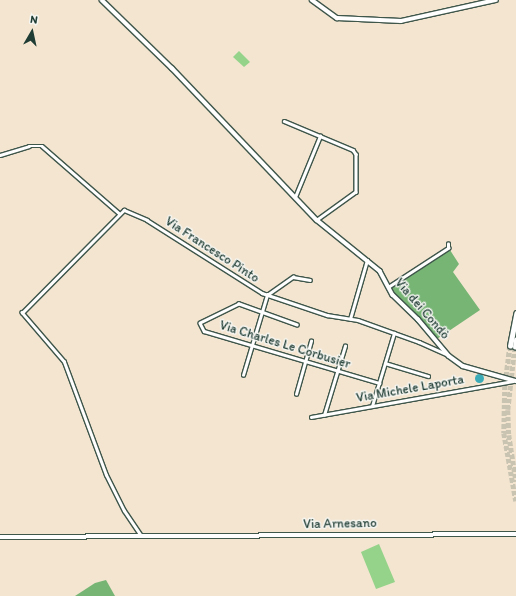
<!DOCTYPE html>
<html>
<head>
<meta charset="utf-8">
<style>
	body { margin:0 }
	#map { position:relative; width:516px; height:596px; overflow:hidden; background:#f3e5d0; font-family:Itim,sans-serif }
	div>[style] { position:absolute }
	.green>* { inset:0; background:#94d389 }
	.forest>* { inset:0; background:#77b575 }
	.water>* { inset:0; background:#3babb8 }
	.round { border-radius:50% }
	.highway-tunnel>* { height:4.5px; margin-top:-2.25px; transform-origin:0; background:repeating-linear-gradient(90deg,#c9c3b1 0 4.5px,transparent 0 6.5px) }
	.roads { filter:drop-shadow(1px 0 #3f564b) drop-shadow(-1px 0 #3f564b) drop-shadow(0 1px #3f564b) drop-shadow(0 -1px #3f564b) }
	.street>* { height:2.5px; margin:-1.25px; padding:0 1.25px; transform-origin:1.25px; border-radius:1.25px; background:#fff }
	.secondary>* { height:3.5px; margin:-1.75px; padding:0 1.75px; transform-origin:1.75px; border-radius:1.75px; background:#fff }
	.highway>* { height:4.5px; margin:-2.25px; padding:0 2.25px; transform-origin:2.25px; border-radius:2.25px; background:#fff }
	span { translate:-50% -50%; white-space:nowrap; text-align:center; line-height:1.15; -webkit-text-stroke:3px #f6f6f2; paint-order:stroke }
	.street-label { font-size:13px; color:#1f3d34 }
	.north { position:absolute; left:12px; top:12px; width:40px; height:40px; -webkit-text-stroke:3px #f6f6f2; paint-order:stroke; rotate:9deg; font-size:11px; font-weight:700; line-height:16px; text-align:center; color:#1f3d34 }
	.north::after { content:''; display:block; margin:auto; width:14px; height:18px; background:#1f3d34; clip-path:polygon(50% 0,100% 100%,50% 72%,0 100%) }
</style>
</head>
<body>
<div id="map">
	<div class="green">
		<i style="clip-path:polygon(239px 51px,250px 62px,244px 67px,233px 57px)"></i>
		<i style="clip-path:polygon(379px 544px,395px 582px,376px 589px,361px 552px)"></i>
	</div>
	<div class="forest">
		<i style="clip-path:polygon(450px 250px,459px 264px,453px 272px,480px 310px,437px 339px,390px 288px)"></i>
		<i style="clip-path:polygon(106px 580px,115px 596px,75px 596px,95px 583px)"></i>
	</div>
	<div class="water">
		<i class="round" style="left:474.5px;top:373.5px;width:9px;height:9px"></i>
	</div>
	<div class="highway-tunnel">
		<i style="left:510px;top:346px;width:39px;rotate:97deg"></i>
		<i style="left:505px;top:385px;width:48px;rotate:91.2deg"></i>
		<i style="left:504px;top:433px;width:69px;rotate:80deg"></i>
		<i style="left:515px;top:347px;width:63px;rotate:96.3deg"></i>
		<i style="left:508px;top:410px;width:25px;rotate:88deg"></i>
		<i style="left:509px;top:435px;width:47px;rotate:81.3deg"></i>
	</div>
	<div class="roads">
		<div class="street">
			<i style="left:284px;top:121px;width:75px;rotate:22.8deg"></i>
			<i style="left:353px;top:150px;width:5px;rotate:53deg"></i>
			<i style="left:356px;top:154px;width:38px;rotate:90deg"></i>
			<i style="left:356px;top:192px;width:48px;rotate:144.3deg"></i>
			<i style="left:0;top:155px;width:30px;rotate:-17deg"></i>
			<i style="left:29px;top:146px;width:13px"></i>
			<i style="left:42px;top:146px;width:103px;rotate:41.1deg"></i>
			<i style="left:295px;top:197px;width:66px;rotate:-67.7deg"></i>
			<i style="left:388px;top:287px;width:72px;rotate:-33deg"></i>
			<i style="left:448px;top:248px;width:4px;rotate:-90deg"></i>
			<i style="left:350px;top:319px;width:61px;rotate:-73.9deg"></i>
			<i style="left:297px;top:325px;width:62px;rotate:-160.1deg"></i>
			<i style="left:239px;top:304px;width:43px;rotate:154deg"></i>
			<i style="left:200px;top:323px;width:9px;rotate:63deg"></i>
			<i style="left:204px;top:331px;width:183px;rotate:16.5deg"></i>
			<i style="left:385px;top:363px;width:45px;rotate:16.8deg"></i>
			<i style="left:243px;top:375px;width:84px;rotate:-73.3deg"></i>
			<i style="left:267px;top:295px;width:32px;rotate:-35deg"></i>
			<i style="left:293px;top:277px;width:17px;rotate:10deg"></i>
			<i style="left:296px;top:394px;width:55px;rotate:-74.2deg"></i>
			<i style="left:372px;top:406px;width:76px;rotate:-73.2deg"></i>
			<i style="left:324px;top:415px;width:72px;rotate:-73.1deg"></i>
			<i style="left:311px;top:417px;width:205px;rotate:-10.1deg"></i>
			<i style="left:141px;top:536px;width:30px;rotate:-124deg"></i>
			<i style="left:124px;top:511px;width:40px;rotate:-116.6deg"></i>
			<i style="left:106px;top:475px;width:121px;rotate:-110.4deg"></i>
			<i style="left:64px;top:362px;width:65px;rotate:-130.6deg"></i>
			<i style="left:22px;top:313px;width:145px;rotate:-45.3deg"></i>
			<i style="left:124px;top:210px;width:25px;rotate:23deg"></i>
			<i style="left:147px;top:220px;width:136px;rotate:32.4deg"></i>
			<i style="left:262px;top:293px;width:69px;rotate:18.7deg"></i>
			<i style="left:327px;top:315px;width:31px;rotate:9deg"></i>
			<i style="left:358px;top:320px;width:65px;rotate:19.8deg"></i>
			<i style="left:419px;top:342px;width:32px;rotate:24deg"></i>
		</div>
		<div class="secondary">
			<i style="left:102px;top:0;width:98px;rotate:44.2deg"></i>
			<i style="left:172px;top:68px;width:210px;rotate:46.4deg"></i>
			<i style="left:317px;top:220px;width:81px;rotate:39deg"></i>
			<i style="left:380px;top:271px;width:27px;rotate:62deg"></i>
			<i style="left:393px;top:295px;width:35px;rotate:44deg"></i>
			<i style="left:418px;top:319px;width:48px;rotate:50deg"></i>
			<i style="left:449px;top:356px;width:17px;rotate:36deg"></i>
			<i style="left:463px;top:366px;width:55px;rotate:15.8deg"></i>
			<i style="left:312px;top:0;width:31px;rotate:36deg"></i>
			<i style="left:337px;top:18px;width:64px;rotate:2.7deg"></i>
			<i style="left:401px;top:21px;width:97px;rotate:-12.5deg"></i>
			<i style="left:0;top:537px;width:516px;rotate:-0.33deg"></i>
		</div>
		<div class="highway">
			<i style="left:510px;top:346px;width:33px;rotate:-79deg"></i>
			<i style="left:515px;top:347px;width:7px;rotate:-82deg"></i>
		</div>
	</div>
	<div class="street-label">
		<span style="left:212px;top:250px;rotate:33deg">Via Francesco Pinto</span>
		<span style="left:422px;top:309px;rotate:49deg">Via dei Condò</span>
		<span style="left:285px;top:345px;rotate:17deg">Via Charles Le Corbusier</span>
		<span style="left:410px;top:389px;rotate:-10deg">Via Michele Laporta</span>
		<span style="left:340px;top:524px;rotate:-1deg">Via Arnesano</span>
	</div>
	<div class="north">N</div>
</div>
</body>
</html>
